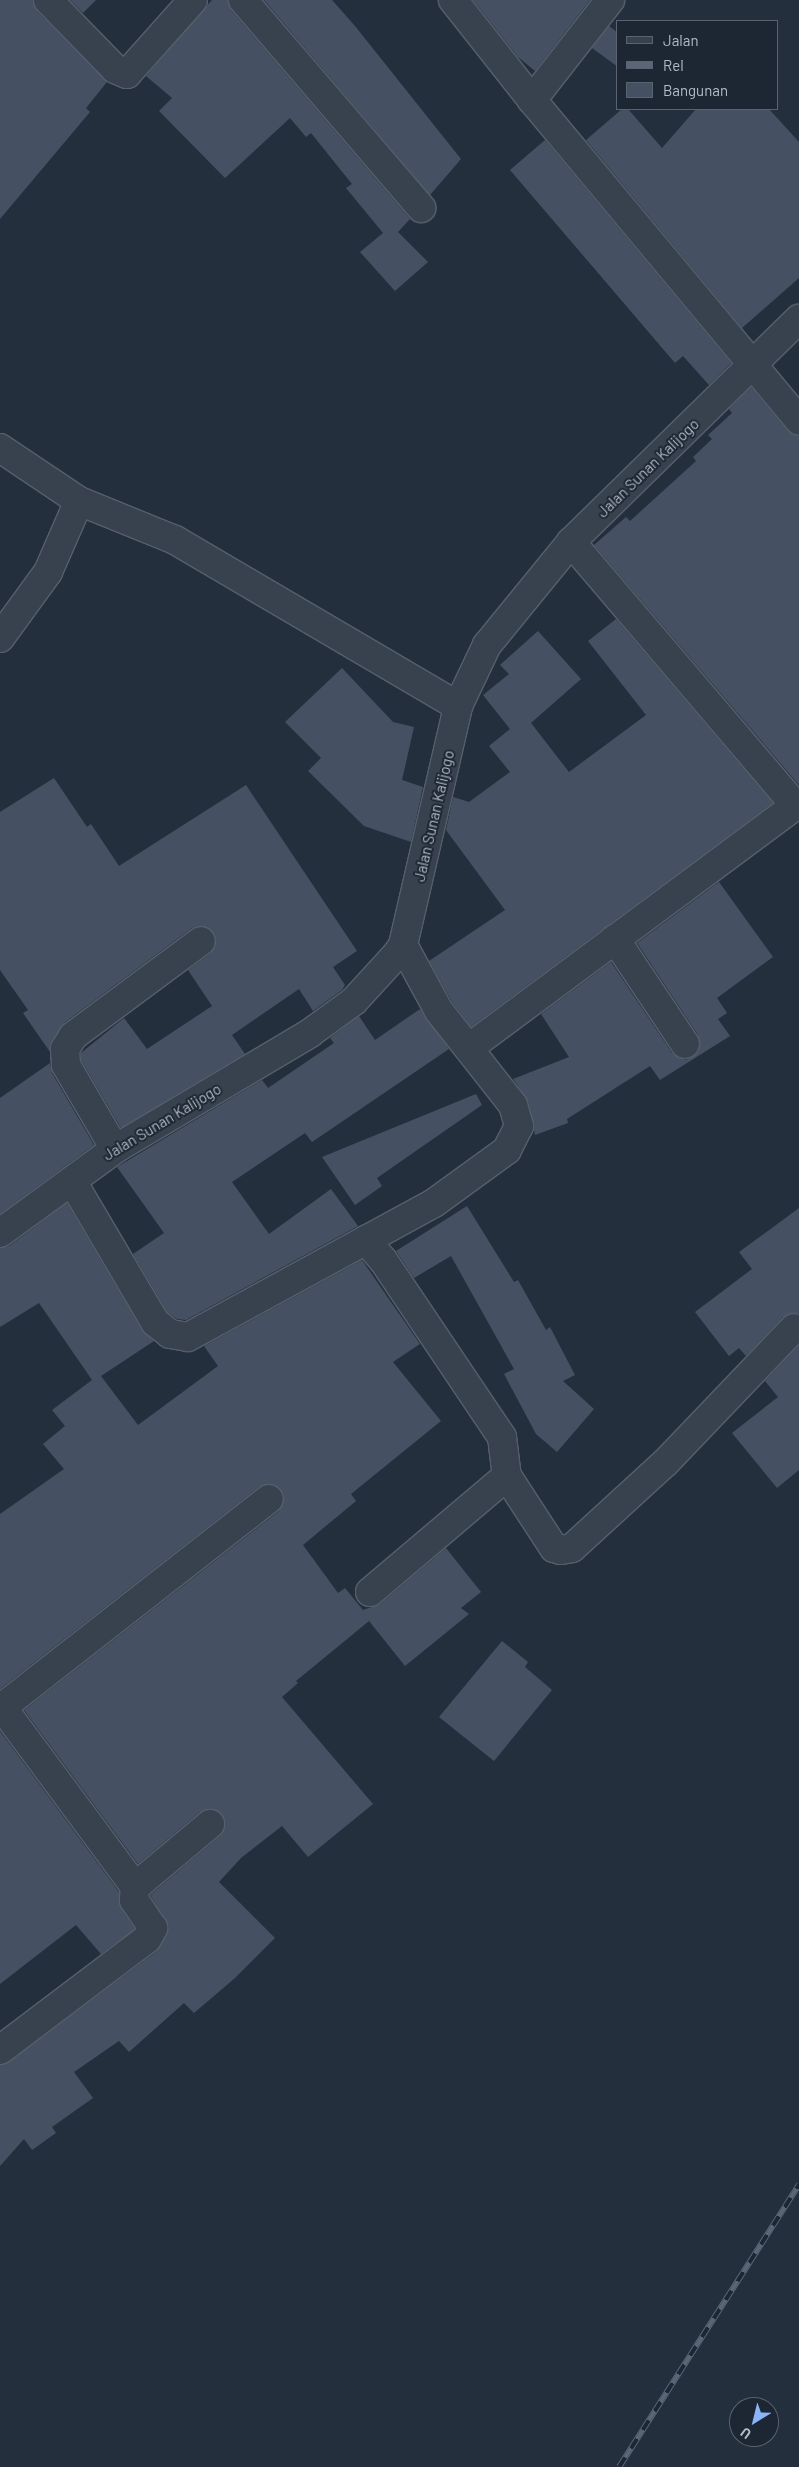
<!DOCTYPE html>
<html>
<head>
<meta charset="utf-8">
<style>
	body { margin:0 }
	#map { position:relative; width:799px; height:2467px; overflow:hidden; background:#242f3e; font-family:Barlow,sans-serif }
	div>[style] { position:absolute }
	.building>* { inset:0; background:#455162 }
	.roads { filter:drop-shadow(1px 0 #565f6c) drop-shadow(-1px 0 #565f6c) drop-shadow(0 1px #565f6c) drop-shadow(0 -1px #565f6c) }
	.minor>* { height:28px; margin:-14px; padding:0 14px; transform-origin:14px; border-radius:14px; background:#38414e }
	.rail>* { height:5.5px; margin-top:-2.75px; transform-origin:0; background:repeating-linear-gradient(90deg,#1d2633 0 11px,#5a6575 0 22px); box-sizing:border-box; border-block:1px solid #5a6575 }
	span { translate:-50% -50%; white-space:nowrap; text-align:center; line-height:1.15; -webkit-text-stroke:4px #1d2633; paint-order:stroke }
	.street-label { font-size:15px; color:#b4bcc9 }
	.legend { position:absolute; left:616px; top:20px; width:162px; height:90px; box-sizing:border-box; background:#1d2633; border:1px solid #59626f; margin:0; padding:6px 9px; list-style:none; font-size:15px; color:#b4bcc9 }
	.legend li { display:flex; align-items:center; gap:10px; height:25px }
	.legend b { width:25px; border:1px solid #59626f }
	.north { position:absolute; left:729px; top:2397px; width:50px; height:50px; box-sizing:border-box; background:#1d2633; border:1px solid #59626f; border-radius:50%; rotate:216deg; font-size:14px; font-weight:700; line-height:20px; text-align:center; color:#b4bcc9 }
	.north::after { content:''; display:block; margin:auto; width:18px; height:22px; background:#8ab4f8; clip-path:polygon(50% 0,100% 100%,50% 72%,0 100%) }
</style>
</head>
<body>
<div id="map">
	<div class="building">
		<i style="clip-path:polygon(0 0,33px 0,37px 11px,107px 82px,86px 108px,90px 112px,0 219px)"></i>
		<i style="clip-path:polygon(70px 0,96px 0,83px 13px)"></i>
		<i style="clip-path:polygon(212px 0,228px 0,231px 10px,410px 219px,398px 232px,428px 262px,395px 291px,360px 252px,383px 233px,346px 188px,352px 184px,311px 133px,306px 137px,290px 118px,225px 178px,159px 111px,172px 98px,146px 76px)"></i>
		<i style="clip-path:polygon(264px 0,332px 0,355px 26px,461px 159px,430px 195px)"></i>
		<i style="clip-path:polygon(473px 0,590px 0,535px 71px,518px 57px)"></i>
		<i style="clip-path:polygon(609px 26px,618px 33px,618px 67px,592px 48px)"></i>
		<i style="clip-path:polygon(622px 109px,628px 109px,662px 148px,696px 109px,769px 109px,799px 142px,799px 278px,742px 328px,586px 140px)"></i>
		<i style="clip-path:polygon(545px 140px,731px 363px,709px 385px,683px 356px,675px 363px,510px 170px)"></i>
		<i style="clip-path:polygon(751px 387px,787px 430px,799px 436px,799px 785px,594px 545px,626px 517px,630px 521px,696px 461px,693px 457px,712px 439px,708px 435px,732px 413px,729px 409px)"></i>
		<i style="clip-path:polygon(616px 619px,773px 803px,471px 1027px,452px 1002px,429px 961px,505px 910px,446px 830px,453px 797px,469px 802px,510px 772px,489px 746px,510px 729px,483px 695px,509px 674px,500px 665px,538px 631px,581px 679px,531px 723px,569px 772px,646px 715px,588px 641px)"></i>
		<i style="clip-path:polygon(342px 668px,393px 722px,414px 727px,402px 780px,423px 787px,411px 842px,364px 826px,308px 771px,321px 758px,285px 722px)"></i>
		<i style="clip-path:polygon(54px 778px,87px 827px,91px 824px,119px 866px,246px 785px,357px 951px,333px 967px,345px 985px,342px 990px,313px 1011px,299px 989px,232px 1035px,245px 1054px,121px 1128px,81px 1060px,81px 1053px,124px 1018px,147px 1049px,212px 1006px,188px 970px,211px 953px,216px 939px,207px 927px,192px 928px,64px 1023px,52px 1041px,50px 1052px,23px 1013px,28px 1010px,0 970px,0 812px)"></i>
		<i style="clip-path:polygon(719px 882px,773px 957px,717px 998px,727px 1013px,718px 1019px,730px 1036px,660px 1080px,650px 1066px,567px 1119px,568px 1123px,535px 1135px,528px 1101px,513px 1079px,569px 1057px,541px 1014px,611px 962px,672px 1053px,686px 1060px,699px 1051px,698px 1035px,637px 943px)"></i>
		<i style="clip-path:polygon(420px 1009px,449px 1049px,312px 1142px,305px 1133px,232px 1182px,269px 1234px,331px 1189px,358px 1226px,186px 1320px,177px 1319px,167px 1312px,133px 1254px,164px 1233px,117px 1167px,262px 1080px,268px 1088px,334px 1043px,330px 1038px,359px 1016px,375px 1040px)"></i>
		<i style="clip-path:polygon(50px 1063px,52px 1073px,94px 1145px,0 1214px,0 1098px)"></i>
		<i style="clip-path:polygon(476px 1094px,482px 1105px,377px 1178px,382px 1186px,355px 1205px,322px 1157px)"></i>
		<i style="clip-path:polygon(67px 1203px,142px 1330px,154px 1341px,101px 1376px,138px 1425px,218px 1366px,204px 1346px,362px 1260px,420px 1344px,393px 1362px,441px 1421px,351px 1494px,356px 1501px,303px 1545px,338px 1593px,345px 1588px,363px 1610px,380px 1604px,446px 1548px,481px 1592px,461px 1608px,469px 1614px,405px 1666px,369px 1621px,296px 1681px,298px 1683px,282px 1697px,373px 1804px,308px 1857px,282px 1826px,241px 1858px,219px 1882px,275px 1938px,235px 1978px,194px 2013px,184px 2003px,129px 2052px,119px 2041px,74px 2072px,93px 2098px,52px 2127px,56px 2133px,32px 2150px,24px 2139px,0 2166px,0 2065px,9px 2062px,157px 1951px,169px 1927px,150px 1895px,220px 1836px,225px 1822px,216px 1810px,200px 1812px,138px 1864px,24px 1710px,279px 1511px,284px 1497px,275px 1485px,259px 1487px,0 1689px,0 1514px,64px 1469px,43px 1444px,65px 1426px,52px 1410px,92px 1380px,39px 1303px,0 1327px,0 1248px,9px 1246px)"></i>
		<i style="clip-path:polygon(467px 1206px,514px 1282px,518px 1280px,546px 1330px,550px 1327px,575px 1375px,563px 1381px,594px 1409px,557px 1452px,536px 1434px,504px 1374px,514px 1369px,451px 1256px,414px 1278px,396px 1251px)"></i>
		<i style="clip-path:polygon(799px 1208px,799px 1313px,783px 1317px,746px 1356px,739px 1348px,729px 1356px,695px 1312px,752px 1269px,739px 1252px)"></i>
		<i style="clip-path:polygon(799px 1345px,799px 1470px,777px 1488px,732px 1433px,778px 1397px,765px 1381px)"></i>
		<i style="clip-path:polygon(502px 1641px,528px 1662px,525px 1667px,552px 1690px,494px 1761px,439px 1717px)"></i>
		<i style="clip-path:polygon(0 1731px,119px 1892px,121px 1908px,135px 1929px,101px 1954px,76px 1925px,0 1984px)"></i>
	</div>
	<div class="roads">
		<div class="minor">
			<i style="left:48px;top:0;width:96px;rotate:45.8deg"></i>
			<i style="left:115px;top:69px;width:13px;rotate:23deg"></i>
			<i style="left:127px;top:74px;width:99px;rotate:-48.3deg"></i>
			<i style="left:243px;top:0;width:274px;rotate:49.4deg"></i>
			<i style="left:453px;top:0;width:127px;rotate:51.7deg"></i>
			<i style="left:532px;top:100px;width:417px;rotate:50.2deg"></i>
			<i style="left:532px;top:100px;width:127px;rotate:-52deg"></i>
			<i style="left:0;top:448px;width:95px;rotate:33.9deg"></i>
			<i style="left:79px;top:501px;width:104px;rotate:22.1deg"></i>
			<i style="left:175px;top:540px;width:328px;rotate:30.4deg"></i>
			<i style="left:571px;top:542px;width:347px;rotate:49.6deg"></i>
			<i style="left:0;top:638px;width:82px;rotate:-54deg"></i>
			<i style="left:48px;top:572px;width:77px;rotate:-66.4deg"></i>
			<i style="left:615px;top:939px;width:126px;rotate:56.3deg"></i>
			<i style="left:403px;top:945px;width:75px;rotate:61.4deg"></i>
			<i style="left:439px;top:1011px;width:120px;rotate:51.8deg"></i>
			<i style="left:513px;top:1105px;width:22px;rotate:74deg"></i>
			<i style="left:519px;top:1126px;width:27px;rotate:117deg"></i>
			<i style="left:507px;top:1150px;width:90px;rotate:144deg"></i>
			<i style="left:434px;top:1203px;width:77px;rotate:151.4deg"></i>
			<i style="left:366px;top:1240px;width:26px;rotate:50deg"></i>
			<i style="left:383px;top:1260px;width:213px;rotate:56.1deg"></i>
			<i style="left:502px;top:1437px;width:39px;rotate:83deg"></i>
			<i style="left:507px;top:1476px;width:86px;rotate:56.9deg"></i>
			<i style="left:554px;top:1548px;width:7px;rotate:16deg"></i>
			<i style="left:561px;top:1550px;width:11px;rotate:-10deg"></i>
			<i style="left:572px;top:1548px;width:127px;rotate:-42.5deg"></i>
			<i style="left:666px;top:1462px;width:185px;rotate:-46.3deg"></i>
			<i style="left:469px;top:1048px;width:411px;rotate:-36.6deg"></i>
			<i style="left:115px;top:1149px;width:97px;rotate:-120.3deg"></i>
			<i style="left:66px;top:1065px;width:16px;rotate:-94deg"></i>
			<i style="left:65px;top:1049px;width:15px;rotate:-58deg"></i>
			<i style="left:73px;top:1036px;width:159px;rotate:-36.6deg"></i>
			<i style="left:72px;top:1181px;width:164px;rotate:59.5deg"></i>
			<i style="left:155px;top:1322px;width:19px;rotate:39deg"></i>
			<i style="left:170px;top:1334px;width:18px;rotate:9deg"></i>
			<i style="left:188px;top:1337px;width:203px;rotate:-28.6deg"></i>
			<i style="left:0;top:1233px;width:142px;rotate:-36.1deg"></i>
			<i style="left:115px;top:1149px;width:227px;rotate:-30.7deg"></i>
			<i style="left:310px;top:1033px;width:54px;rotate:-36deg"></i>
			<i style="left:354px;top:1001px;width:64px;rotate:-47.5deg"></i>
			<i style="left:397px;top:954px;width:11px;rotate:-56deg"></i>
			<i style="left:403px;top:945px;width:245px;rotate:-77deg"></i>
			<i style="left:458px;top:706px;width:68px;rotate:-64.6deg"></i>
			<i style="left:487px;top:645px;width:133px;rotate:-50.8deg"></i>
			<i style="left:571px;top:542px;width:319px;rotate:-44.4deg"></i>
			<i style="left:370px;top:1592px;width:180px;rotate:-40.3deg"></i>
			<i style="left:2px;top:1707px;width:224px;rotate:53.5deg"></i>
			<i style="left:135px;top:1887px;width:98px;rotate:-40deg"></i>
			<i style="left:0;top:1709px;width:341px;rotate:-38deg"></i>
			<i style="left:0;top:2050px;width:184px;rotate:-37.1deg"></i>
			<i style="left:147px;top:1939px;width:13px;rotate:-61deg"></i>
			<i style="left:153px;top:1928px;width:34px;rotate:-124deg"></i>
			<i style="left:134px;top:1900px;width:13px;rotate:-86deg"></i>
		</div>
	</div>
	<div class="rail">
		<i style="left:619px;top:2467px;width:335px;rotate:-57.5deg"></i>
	</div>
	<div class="street-label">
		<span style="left:648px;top:468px;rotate:-44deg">Jalan Sunan Kalijogo</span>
		<span style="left:434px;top:816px;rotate:-77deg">Jalan Sunan Kalijogo</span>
		<span style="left:162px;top:1122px;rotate:-31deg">Jalan Sunan Kalijogo</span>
	</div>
	<ul class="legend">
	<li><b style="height:6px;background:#38414e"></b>Jalan</li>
	<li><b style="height:6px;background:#5a6575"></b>Rel</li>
	<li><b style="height:14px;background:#455162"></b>Bangunan</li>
	</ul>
	<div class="north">U</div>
</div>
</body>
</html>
